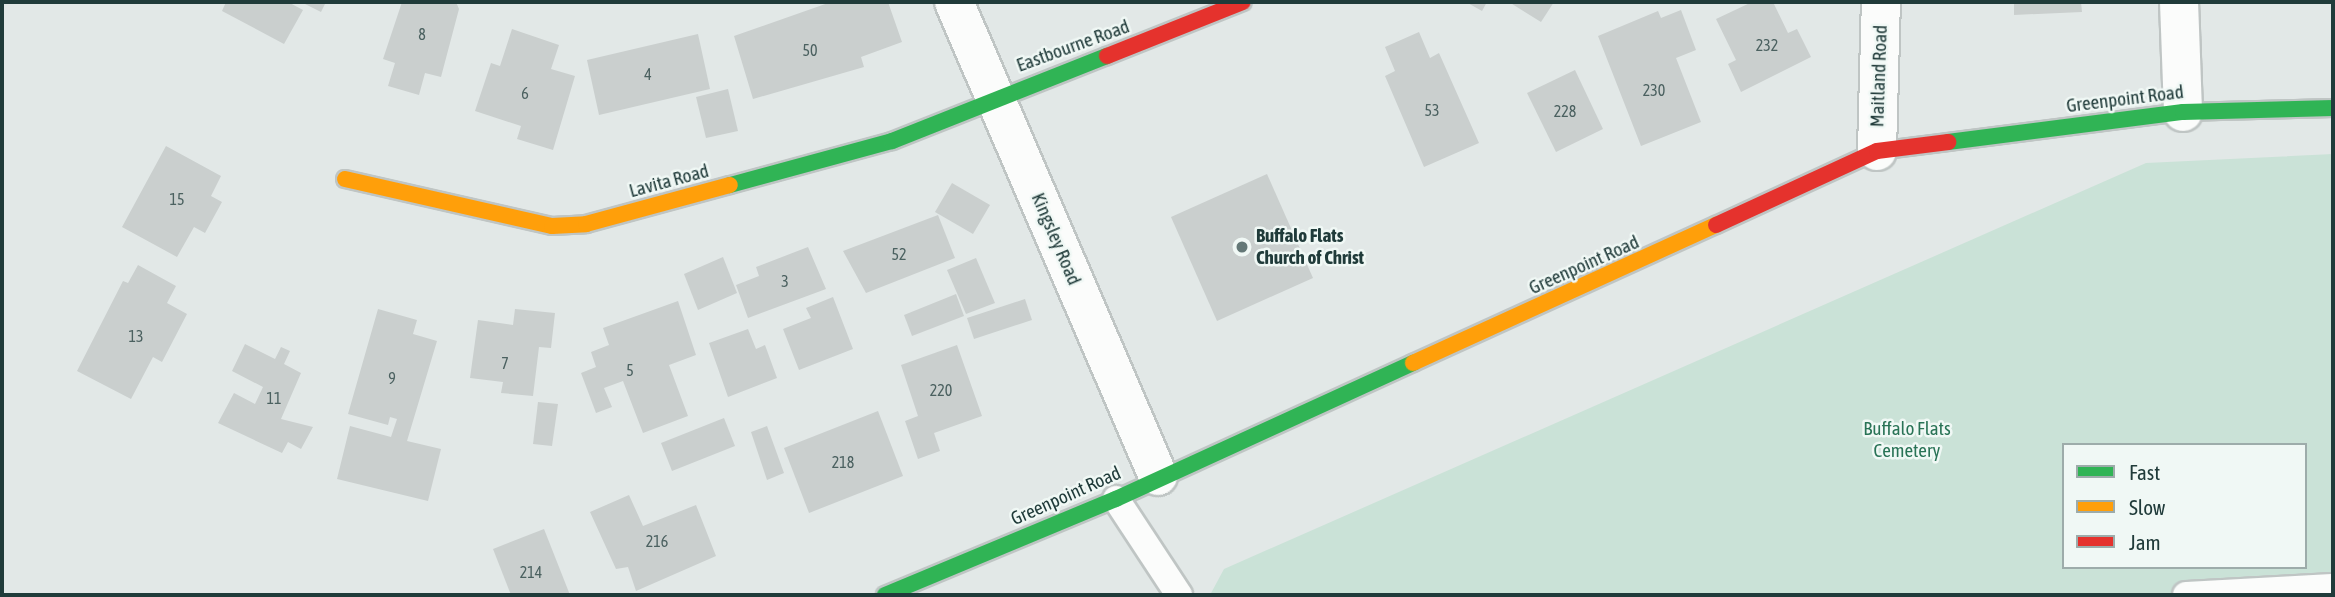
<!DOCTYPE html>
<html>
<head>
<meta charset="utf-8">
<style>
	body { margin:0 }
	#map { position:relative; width:2335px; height:597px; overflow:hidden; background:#e2e8e7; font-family:"Asap Condensed",sans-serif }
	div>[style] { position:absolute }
	.green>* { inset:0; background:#cae2d7 }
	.building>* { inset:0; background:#cacfce }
	.roads { filter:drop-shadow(2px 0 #bfc5c4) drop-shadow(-2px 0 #bfc5c4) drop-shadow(0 2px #bfc5c4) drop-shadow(0 -2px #bfc5c4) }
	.lane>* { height:26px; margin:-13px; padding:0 13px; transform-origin:13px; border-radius:13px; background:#fbfcfb }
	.street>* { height:38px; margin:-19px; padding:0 19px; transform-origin:19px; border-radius:19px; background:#fbfcfb }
	.fast>* { height:16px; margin:-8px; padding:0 8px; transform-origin:8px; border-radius:8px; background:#30b455 }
	.slow>* { height:16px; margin:-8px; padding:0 8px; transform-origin:8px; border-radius:8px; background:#ff9f0a }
	.jam>* { height:16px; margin:-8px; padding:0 8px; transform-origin:8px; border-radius:8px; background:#e5322d }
	.dots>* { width:19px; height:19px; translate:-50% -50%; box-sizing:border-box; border:4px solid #f0f8f5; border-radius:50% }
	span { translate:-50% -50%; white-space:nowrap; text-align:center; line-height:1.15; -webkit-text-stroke:5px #f0f8f5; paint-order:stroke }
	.number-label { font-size:16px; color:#4b6160 }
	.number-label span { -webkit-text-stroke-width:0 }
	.street-label { font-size:19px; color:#203b3a }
	.poi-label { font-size:19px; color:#203b3a; font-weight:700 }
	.left { translate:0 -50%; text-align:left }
	.park-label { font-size:19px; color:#297356 }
	.frame { position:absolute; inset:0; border:4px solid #203b3a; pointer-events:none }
	.legend { position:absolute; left:2062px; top:443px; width:245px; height:126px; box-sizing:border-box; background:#f0f8f5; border:2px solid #9dacaa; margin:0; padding:9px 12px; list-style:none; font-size:21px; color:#203b3a }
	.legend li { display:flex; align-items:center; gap:14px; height:35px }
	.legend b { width:35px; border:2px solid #9dacaa }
</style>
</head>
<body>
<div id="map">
	<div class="green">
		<i style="clip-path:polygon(evenodd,2333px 154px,2333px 595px,1210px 595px,1224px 569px,2146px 163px,2333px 154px,2064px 445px,2305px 445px,2305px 567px,2064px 567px,2064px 445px)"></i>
	</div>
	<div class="building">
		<i style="clip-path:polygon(226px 2px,288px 2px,303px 10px,284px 44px,222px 11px)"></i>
		<i style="clip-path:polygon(301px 2px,326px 2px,321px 12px)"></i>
		<i style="clip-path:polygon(402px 2px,456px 2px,459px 9px,441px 77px,425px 73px,419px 95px,388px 86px,395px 63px,383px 59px)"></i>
		<i style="clip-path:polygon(831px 2px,888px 2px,902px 42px,861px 57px,864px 67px,753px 99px,734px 36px)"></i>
		<i style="clip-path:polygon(1466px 2px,1487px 2px,1482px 11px)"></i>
		<i style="clip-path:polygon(1509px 2px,1554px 2px,1541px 22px)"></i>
		<i style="clip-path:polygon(1752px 2px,1773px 2px,1788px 33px,1797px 29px,1811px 57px,1741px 92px,1728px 64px,1736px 60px,1716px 19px)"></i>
		<i style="clip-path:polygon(2014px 2px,2081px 2px,2082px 12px,2014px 15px)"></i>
		<i style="clip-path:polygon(1681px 10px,1696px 50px,1676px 58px,1701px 122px,1641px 146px,1598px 36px,1658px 11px,1661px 18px)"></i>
		<i style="clip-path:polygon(512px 29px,559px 45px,551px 69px,575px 76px,553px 150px,517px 139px,521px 126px,475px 111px,491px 63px,500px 66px)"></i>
		<i style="clip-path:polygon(1419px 32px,1430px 58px,1439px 53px,1479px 143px,1424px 167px,1385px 76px,1395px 71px,1385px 47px)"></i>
		<i style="clip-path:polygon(698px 34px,710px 89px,599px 115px,587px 60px)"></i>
		<i style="clip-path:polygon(1575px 70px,1603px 129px,1556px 152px,1527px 93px)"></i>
		<i style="clip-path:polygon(728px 89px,738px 131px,706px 138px,696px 97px)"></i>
		<i style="clip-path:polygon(166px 146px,221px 176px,211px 196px,222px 202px,205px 233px,194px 227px,177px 257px,122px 227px)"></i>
		<i style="clip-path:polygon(1267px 174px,1313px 278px,1217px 321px,1171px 217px)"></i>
		<i style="clip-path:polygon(952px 183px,990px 205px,973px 234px,935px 212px)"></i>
		<i style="clip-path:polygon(938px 215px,955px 258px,866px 293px,843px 251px)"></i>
		<i style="clip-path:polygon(808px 247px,826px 289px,748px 318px,736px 285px,759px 276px,756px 267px)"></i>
		<i style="clip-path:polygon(723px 257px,737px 293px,698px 310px,684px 274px)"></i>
		<i style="clip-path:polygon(976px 258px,995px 303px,966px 314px,947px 270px)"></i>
		<i style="clip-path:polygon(138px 265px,176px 286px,167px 303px,187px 314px,162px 362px,153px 357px,131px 399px,77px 371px,123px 281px,128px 283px)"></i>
		<i style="clip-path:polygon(956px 294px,964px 316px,912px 336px,904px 315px)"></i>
		<i style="clip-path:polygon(833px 297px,853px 349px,799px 370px,783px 329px,811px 318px,806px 308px)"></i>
		<i style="clip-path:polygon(1025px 299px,1032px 320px,974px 339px,967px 318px)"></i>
		<i style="clip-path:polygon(678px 301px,696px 355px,669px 365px,688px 416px,643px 433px,623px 381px,604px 388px,612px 407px,596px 413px,581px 373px,596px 367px,591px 352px,609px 345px,603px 328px)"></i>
		<i style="clip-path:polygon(378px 309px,417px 320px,413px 334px,437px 341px,407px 441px,441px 449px,428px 501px,337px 479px,350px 426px,391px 437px,397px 419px,390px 417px,388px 425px,348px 414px)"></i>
		<i style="clip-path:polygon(515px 309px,555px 313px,551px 348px,539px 347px,533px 396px,501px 393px,503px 382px,470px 378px,478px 320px,513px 325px)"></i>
		<i style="clip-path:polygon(748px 329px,756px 349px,765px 345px,777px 378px,728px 397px,709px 343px)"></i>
		<i style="clip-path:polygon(245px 344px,275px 359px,281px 347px,290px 351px,284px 364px,301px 373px,281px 419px,313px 427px,301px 449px,288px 442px,282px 453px,218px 423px,234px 393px,255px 404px,263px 387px,232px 371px)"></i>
		<i style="clip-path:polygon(957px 345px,982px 416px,934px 433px,940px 451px,918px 459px,905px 421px,918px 416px,901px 365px)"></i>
		<i style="clip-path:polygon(538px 402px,558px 404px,552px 446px,533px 444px)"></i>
		<i style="clip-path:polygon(878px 411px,903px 476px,809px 513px,784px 448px)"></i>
		<i style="clip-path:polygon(724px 418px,735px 446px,672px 471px,661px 443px)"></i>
		<i style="clip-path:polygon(767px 426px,784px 473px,767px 480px,751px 432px)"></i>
		<i style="clip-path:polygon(629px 495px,643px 526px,696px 505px,716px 556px,636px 591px,628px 567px,616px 569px,590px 512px)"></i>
		<i style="clip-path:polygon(544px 529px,570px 595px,511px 595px,493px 549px)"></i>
	</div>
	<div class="roads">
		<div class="lane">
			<i style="left:1116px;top:499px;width:115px;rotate:56.7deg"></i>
			<i style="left:2186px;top:595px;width:147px;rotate:-3.1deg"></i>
		</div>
		<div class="street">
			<i style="left:954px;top:2px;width:516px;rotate:66.71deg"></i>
			<i style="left:2179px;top:2px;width:110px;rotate:87.9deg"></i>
			<i style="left:1877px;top:151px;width:149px;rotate:-88.5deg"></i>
		</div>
		<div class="fast">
			<i style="left:1948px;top:142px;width:237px;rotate:-7.3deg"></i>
			<i style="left:2183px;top:112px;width:150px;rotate:-1.5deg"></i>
			<i style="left:730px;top:185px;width:168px;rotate:-15.2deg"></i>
			<i style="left:892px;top:141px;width:231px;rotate:-21.6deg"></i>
			<i style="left:885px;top:595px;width:250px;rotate:-22.6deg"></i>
			<i style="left:1116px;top:499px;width:327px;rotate:-24.6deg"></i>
		</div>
		<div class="slow">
			<i style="left:345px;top:179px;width:212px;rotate:12.8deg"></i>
			<i style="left:552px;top:226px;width:34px;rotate:-3deg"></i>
			<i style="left:586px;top:224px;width:149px;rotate:-15.2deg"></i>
			<i style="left:1413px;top:363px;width:333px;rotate:-24.5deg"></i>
		</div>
		<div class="jam">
			<i style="left:1107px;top:56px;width:146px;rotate:-21.7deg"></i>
			<i style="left:1716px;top:225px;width:177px;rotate:-24.7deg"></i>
			<i style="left:1877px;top:151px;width:72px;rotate:-7.2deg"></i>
		</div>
	</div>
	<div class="dots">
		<i style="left:1242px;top:247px;background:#647877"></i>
	</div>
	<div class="number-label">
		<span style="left:422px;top:34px">8</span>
		<span style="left:1767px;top:45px">232</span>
		<span style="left:810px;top:50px">50</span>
		<span style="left:648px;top:74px">4</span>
		<span style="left:1654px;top:90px">230</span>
		<span style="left:525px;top:93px">6</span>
		<span style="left:1432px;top:110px">53</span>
		<span style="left:1565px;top:111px">228</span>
		<span style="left:177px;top:199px">15</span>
		<span style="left:899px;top:254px">52</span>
		<span style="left:785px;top:281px">3</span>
		<span style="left:136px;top:336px">13</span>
		<span style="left:505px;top:363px">7</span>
		<span style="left:630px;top:370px">5</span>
		<span style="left:392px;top:378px">9</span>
		<span style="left:941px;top:390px">220</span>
		<span style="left:274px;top:398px">11</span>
		<span style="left:843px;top:462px">218</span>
		<span style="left:657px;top:541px">216</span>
		<span style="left:531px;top:572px">214</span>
	</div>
	<div class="street-label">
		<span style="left:1073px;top:46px;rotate:-20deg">Eastbourne Road</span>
		<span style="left:1879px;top:76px;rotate:-88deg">Maitland Road</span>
		<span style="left:2125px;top:99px;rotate:-7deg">Greenpoint Road</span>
		<span style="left:669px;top:181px;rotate:-15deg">Lavita Road</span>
		<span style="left:1056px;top:239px;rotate:67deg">Kingsley Road</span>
		<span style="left:1584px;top:265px;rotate:-24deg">Greenpoint Road</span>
		<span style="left:1066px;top:496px;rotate:-24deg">Greenpoint Road</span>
	</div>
	<div class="poi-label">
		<span class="left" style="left:1256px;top:247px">Buffalo Flats<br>Church of Christ</span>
	</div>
	<div class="park-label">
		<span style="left:1907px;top:440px">Buffalo Flats<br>Cemetery</span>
	</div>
	<div class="frame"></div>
	<ul class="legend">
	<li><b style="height:9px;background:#30b455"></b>Fast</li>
	<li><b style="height:9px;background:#ff9f0a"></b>Slow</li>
	<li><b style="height:9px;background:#e5322d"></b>Jam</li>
	</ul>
</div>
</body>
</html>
